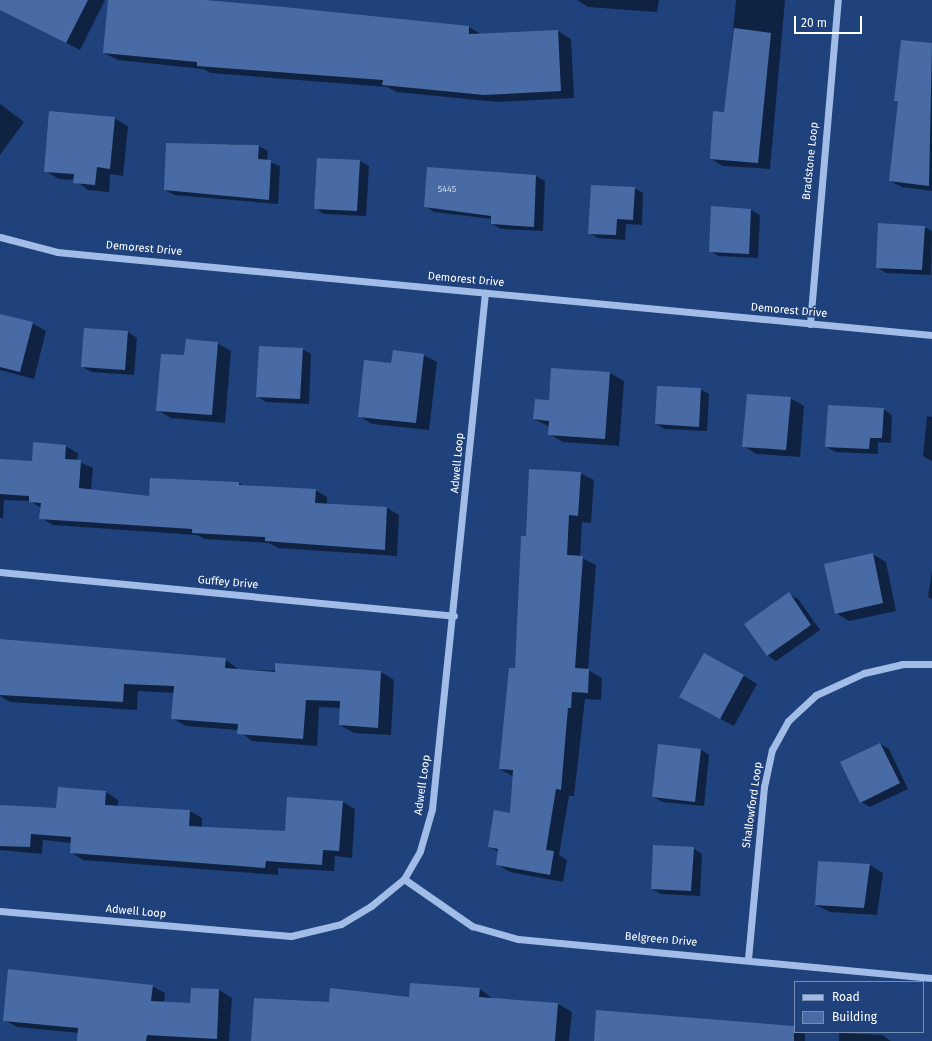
<!DOCTYPE html>
<html>
<head>
<meta charset="utf-8">
<style>
	body { margin:0 }
	#map { position:relative; width:932px; height:1041px; overflow:hidden; background:#1f417c; font-family:"Fira Sans",sans-serif }
	div>[style] { position:absolute }
	.shadow>* { inset:0; background:#0007 }
	.building>* { inset:0; background:#486ba5 }
	.minor>* { height:7px; margin:-3.5px; padding:0 3.5px; transform-origin:3.5px; border-radius:3.5px; background:#a1bce7 }
	span { translate:-50% -50%; white-space:nowrap; text-align:center; line-height:1.15; -webkit-text-stroke:3.5px #1f417c; paint-order:stroke }
	.number-label { font-size:9px; color:#d1dae8 }
	.number-label span { -webkit-text-stroke-width:0 }
	.street-label { font-size:11px; color:#fff }
	.legend { position:absolute; left:794px; top:981px; width:130px; height:52px; box-sizing:border-box; background:#1f417c; border:1px solid #798db0; margin:0; padding:5px 7px; list-style:none; font-size:12px; color:#fff }
	.legend li { display:flex; align-items:center; gap:8px; height:20px }
	.legend b { width:20px; border:1px solid #798db0 }
	.scale { position:absolute; left:794px; top:16px; width:68px; height:18px; box-sizing:border-box; border:2px solid #fff; border-top:0; padding-left:5px; font-size:12px; line-height:14px; white-space:nowrap; color:#fff; -webkit-text-stroke:3px #1f417c; paint-order:stroke }
</style>
</head>
<body>
<div id="map">
	<div class="shadow">
		<i style="clip-path:polygon(0 0,105px 0,80px 50px,0 9px)"></i>
		<i style="clip-path:polygon(109px 0,184px 0,469px 27px,481px 34px,558px 31px,571px 39px,574px 98px,498px 102px,397px 92px,387px 87px,211px 73px,203px 69px,118px 60px,104px 53px)"></i>
		<i style="clip-path:polygon(577px 0,659px 0,657px 12px,588px 7px)"></i>
		<i style="clip-path:polygon(736px 0,785px 0,770px 169px,723px 166px,711px 159px,725px 113px)"></i>
		<i style="clip-path:polygon(901px 41px,932px 44px,932px 191px,902px 187px,890px 181px,899px 102px,896px 100px)"></i>
		<i style="clip-path:polygon(0 104px,24px 122px,0 155px)"></i>
		<i style="clip-path:polygon(114px 118px,128px 126px,123px 176px,110px 174px,109px 192px,88px 190px,75px 180px,59px 179px,45px 171px)"></i>
		<i style="clip-path:polygon(229px 144px,259px 146px,268px 151px,267px 161px,280px 166px,278px 204px,174px 195px,165px 190px)"></i>
		<i style="clip-path:polygon(360px 161px,369px 166px,366px 216px,324px 214px,315px 208px)"></i>
		<i style="clip-path:polygon(428px 168px,536px 176px,545px 181px,543px 231px,501px 229px,492px 224px,492px 219px,434px 212px,425px 206px)"></i>
		<i style="clip-path:polygon(634px 188px,643px 193px,642px 225px,626px 224px,625px 240px,598px 238px,589px 233px)"></i>
		<i style="clip-path:polygon(712px 207px,751px 210px,760px 215px,758px 258px,719px 256px,710px 251px)"></i>
		<i style="clip-path:polygon(924px 227px,932px 231px,931px 275px,886px 273px,877px 267px)"></i>
		<i style="clip-path:polygon(0 315px,32px 323px,46px 331px,34px 379px,0 370px)"></i>
		<i style="clip-path:polygon(128px 332px,137px 338px,134px 375px,92px 372px,82px 367px)"></i>
		<i style="clip-path:polygon(217px 343px,231px 351px,225px 423px,171px 418px,157px 410px,185px 356px)"></i>
		<i style="clip-path:polygon(302px 349px,311px 354px,309px 404px,266px 402px,257px 396px)"></i>
		<i style="clip-path:polygon(423px 355px,437px 362px,429px 430px,372px 424px,359px 416px)"></i>
		<i style="clip-path:polygon(552px 369px,610px 373px,624px 381px,619px 446px,563px 442px,549px 434px,550px 427px,534px 419px,550px 401px)"></i>
		<i style="clip-path:polygon(700px 389px,709px 394px,707px 431px,665px 429px,656px 424px)"></i>
		<i style="clip-path:polygon(790px 398px,804px 406px,800px 457px,757px 454px,743px 446px)"></i>
		<i style="clip-path:polygon(883px 409px,892px 415px,891px 443px,878px 442px,878px 454px,836px 452px,826px 447px)"></i>
		<i style="clip-path:polygon(927px 416px,932px 417px,932px 461px,923px 456px)"></i>
		<i style="clip-path:polygon(65px 446px,78px 453px,77px 461px,93px 468px,91px 490px,150px 498px,151px 479px,239px 483px,246px 487px,315px 490px,327px 497px,327px 505px,387px 508px,399px 515px,397px 556px,278px 548px,269px 543px,205px 539px,197px 535px,53px 525px,41px 518px,41px 508px,30px 501px,4px 500px,3px 518px,0 518px,0 460px,33px 462px)"></i>
		<i style="clip-path:polygon(580px 473px,594px 480px,591px 523px,582px 522px,580px 557px,596px 565px,588px 670px,602px 678px,601px 700px,585px 699px,574px 796px,569px 796px,559px 855px,567px 860px,563px 882px,510px 872px,497px 864px,499px 852px,489px 847px,511px 814px,514px 777px,500px 769px,516px 669px,527px 537px)"></i>
		<i style="clip-path:polygon(872px 554px,886px 562px,896px 611px,849px 621px,836px 613px)"></i>
		<i style="clip-path:polygon(932px 570px,932px 599px,928px 597px)"></i>
		<i style="clip-path:polygon(789px 594px,798px 599px,820px 630px,776px 661px,767px 655px)"></i>
		<i style="clip-path:polygon(0 640px,225px 659px,239px 670px,381px 672px,394px 680px,391px 735px,354px 733px,340px 725px,341px 708px,319px 707px,317px 746px,252px 741px,238px 730px,186px 726px,172px 718px,174px 693px,138px 691px,137px 710px,10px 702px,0 696px)"></i>
		<i style="clip-path:polygon(744px 676px,757px 684px,734px 726px,694px 705px)"></i>
		<i style="clip-path:polygon(880px 744px,889px 749px,908px 789px,870px 807px,861px 802px)"></i>
		<i style="clip-path:polygon(700px 749px,709px 755px,704px 806px,663px 802px,653px 797px)"></i>
		<i style="clip-path:polygon(106px 792px,118px 800px,118px 807px,190px 811px,202px 818px,202px 828px,286px 832px,343px 802px,355px 809px,352px 858px,335px 856px,334px 871px,278px 868px,278px 875px,83px 860px,71px 852px,72px 843px,43px 840px,42px 854px,0 850px,0 806px,57px 809px)"></i>
		<i style="clip-path:polygon(693px 848px,702px 854px,700px 896px,661px 894px,652px 889px)"></i>
		<i style="clip-path:polygon(870px 865px,883px 873px,877px 915px,830px 912px,816px 905px)"></i>
		<i style="clip-path:polygon(152px 986px,165px 993px,164px 1003px,191px 1004px,192px 989px,219px 990px,232px 998px,229px 1041px,78px 1041px,79px 1033px,17px 1027px,4px 1020px)"></i>
		<i style="clip-path:polygon(480px 989px,493px 999px,558px 1004px,572px 1012px,569px 1041px,252px 1041px,330px 1003px,410px 998px)"></i>
		<i style="clip-path:polygon(794px 1027px,795px 1032px,805px 1034px,805px 1041px,595px 1041px)"></i>
		<i style="clip-path:polygon(839px 1033px,882px 1035px,891px 1041px,839px 1041px)"></i>
	</div>
	<div class="building">
		<i style="clip-path:polygon(0 0,88px 0,66px 43px,0 10px)"></i>
		<i style="clip-path:polygon(108px 0,205px 0,284px 7px,469px 26px,469px 34px,558px 30px,561px 91px,484px 95px,382px 85px,383px 80px,197px 66px,197px 62px,103px 53px)"></i>
		<i style="clip-path:polygon(734px 28px,771px 33px,758px 163px,710px 159px,713px 111px,724px 112px)"></i>
		<i style="clip-path:polygon(901px 40px,932px 43px,929px 186px,889px 181px,898px 101px,894px 101px)"></i>
		<i style="clip-path:polygon(49px 111px,115px 117px,110px 169px,97px 167px,95px 185px,73px 183px,74px 174px,44px 172px)"></i>
		<i style="clip-path:polygon(166px 143px,259px 145px,258px 159px,271px 160px,269px 200px,164px 190px)"></i>
		<i style="clip-path:polygon(317px 158px,360px 160px,357px 211px,314px 209px)"></i>
		<i style="clip-path:polygon(427px 167px,536px 175px,534px 227px,491px 224px,491px 216px,424px 207px)"></i>
		<i style="clip-path:polygon(591px 185px,635px 187px,633px 220px,617px 219px,616px 235px,588px 234px)"></i>
		<i style="clip-path:polygon(711px 206px,751px 209px,749px 254px,709px 252px)"></i>
		<i style="clip-path:polygon(878px 223px,925px 226px,922px 270px,876px 268px)"></i>
		<i style="clip-path:polygon(0 314px,33px 322px,20px 372px,0 367px)"></i>
		<i style="clip-path:polygon(84px 328px,128px 331px,125px 370px,81px 367px)"></i>
		<i style="clip-path:polygon(186px 339px,218px 342px,212px 415px,156px 411px,161px 354px,184px 355px)"></i>
		<i style="clip-path:polygon(259px 346px,303px 348px,300px 399px,256px 397px)"></i>
		<i style="clip-path:polygon(393px 350px,424px 354px,416px 423px,358px 417px,364px 360px,391px 363px)"></i>
		<i style="clip-path:polygon(551px 368px,610px 372px,605px 439px,548px 435px,549px 421px,533px 419px,535px 399px,549px 400px)"></i>
		<i style="clip-path:polygon(657px 386px,701px 388px,699px 427px,655px 424px)"></i>
		<i style="clip-path:polygon(747px 394px,791px 397px,786px 450px,742px 447px)"></i>
		<i style="clip-path:polygon(828px 405px,884px 408px,882px 438px,870px 438px,869px 449px,825px 447px)"></i>
		<i style="clip-path:polygon(33px 442px,66px 445px,65px 459px,81px 460px,79px 488px,149px 496px,150px 478px,239px 482px,239px 485px,316px 489px,315px 503px,387px 507px,385px 550px,265px 541px,265px 537px,192px 533px,192px 529px,39px 519px,41px 503px,29px 502px,29px 496px,0 494px,0 459px,32px 461px)"></i>
		<i style="clip-path:polygon(529px 469px,581px 472px,578px 516px,569px 515px,567px 555px,583px 556px,575px 668px,589px 669px,588px 693px,572px 692px,571px 708px,568px 708px,561px 790px,556px 789px,546px 850px,554px 851px,550px 875px,496px 865px,498px 849px,488px 847px,494px 810px,510px 813px,513px 770px,499px 769px,509px 668px,515px 668px,521px 536px,526px 536px)"></i>
		<i style="clip-path:polygon(873px 553px,883px 603px,835px 614px,824px 564px)"></i>
		<i style="clip-path:polygon(789px 592px,811px 625px,767px 656px,744px 624px)"></i>
		<i style="clip-path:polygon(0 639px,226px 658px,225px 668px,275px 672px,275px 663px,381px 671px,378px 728px,339px 725px,340px 701px,306px 700px,303px 739px,237px 734px,238px 724px,171px 719px,174px 686px,124px 684px,123px 702px,0 695px)"></i>
		<i style="clip-path:polygon(704px 653px,744px 675px,720px 719px,679px 697px)"></i>
		<i style="clip-path:polygon(880px 743px,900px 783px,860px 803px,840px 762px)"></i>
		<i style="clip-path:polygon(658px 744px,701px 749px,695px 802px,652px 797px)"></i>
		<i style="clip-path:polygon(58px 787px,106px 791px,105px 805px,190px 810px,189px 826px,285px 831px,287px 797px,343px 801px,339px 851px,323px 850px,322px 865px,266px 861px,265px 868px,70px 853px,71px 837px,31px 834px,30px 847px,0 846px,0 805px,56px 808px)"></i>
		<i style="clip-path:polygon(653px 845px,694px 847px,691px 891px,651px 889px)"></i>
		<i style="clip-path:polygon(818px 861px,870px 864px,864px 908px,815px 905px)"></i>
		<i style="clip-path:polygon(8px 969px,153px 985px,151px 1001px,190px 1003px,191px 988px,219px 989px,217px 1039px,147px 1035px,146px 1041px,77px 1041px,78px 1028px,3px 1021px)"></i>
		<i style="clip-path:polygon(410px 983px,480px 988px,479px 997px,558px 1003px,555px 1041px,251px 1041px,254px 998px,329px 1002px,330px 988px,409px 997px)"></i>
		<i style="clip-path:polygon(596px 1010px,794px 1026px,794px 1041px,594px 1041px)"></i>
	</div>
	<div class="minor">
		<i style="left:0;top:237px;width:59px;rotate:14.7deg"></i>
		<i style="left:57px;top:252px;width:41px;rotate:5.6deg"></i>
		<i style="left:98px;top:256px;width:838px;rotate:5.41deg"></i>
		<i style="left:810px;top:324px;width:325px;rotate:-85.1deg"></i>
		<i style="left:0;top:572px;width:456px;rotate:5.5deg"></i>
		<i style="left:404px;top:879px;width:83px;rotate:34.7deg"></i>
		<i style="left:472px;top:926px;width:48px;rotate:15.8deg"></i>
		<i style="left:518px;top:939px;width:416px;rotate:5.4deg"></i>
		<i style="left:0;top:911px;width:292px;rotate:4.9deg"></i>
		<i style="left:291px;top:936px;width:51px;rotate:-13.5deg"></i>
		<i style="left:341px;top:924px;width:35px;rotate:-31deg"></i>
		<i style="left:371px;top:906px;width:43px;rotate:-39.3deg"></i>
		<i style="left:404px;top:879px;width:32px;rotate:-60deg"></i>
		<i style="left:420px;top:851px;width:44px;rotate:-74.1deg"></i>
		<i style="left:432px;top:809px;width:519px;rotate:-84.14deg"></i>
		<i style="left:748px;top:959px;width:173px;rotate:-84.7deg"></i>
		<i style="left:764px;top:787px;width:38px;rotate:-78deg"></i>
		<i style="left:772px;top:750px;width:33px;rotate:-61deg"></i>
		<i style="left:788px;top:721px;width:38px;rotate:-43deg"></i>
		<i style="left:816px;top:695px;width:53px;rotate:-24.6deg"></i>
		<i style="left:864px;top:673px;width:39px;rotate:-13deg"></i>
		<i style="left:902px;top:664px;width:30px"></i>
	</div>
	<div class="number-label">
		<span style="left:447px;top:189px">5445</span>
	</div>
	<div class="street-label">
		<span style="left:811px;top:161px;rotate:-84deg">Bradstone Loop</span>
		<span style="left:144px;top:249px;rotate:5deg">Demorest Drive</span>
		<span style="left:466px;top:280px;rotate:5deg">Demorest Drive</span>
		<span style="left:789px;top:311px;rotate:5deg">Demorest Drive</span>
		<span style="left:458px;top:463px;rotate:-85deg">Adwell Loop</span>
		<span style="left:228px;top:583px;rotate:5deg">Guffey Drive</span>
		<span style="left:423px;top:785px;rotate:-82deg">Adwell Loop</span>
		<span style="left:753px;top:805px;rotate:-82deg">Shallowford Loop</span>
		<span style="left:136px;top:912px;rotate:5deg">Adwell Loop</span>
		<span style="left:661px;top:940px;rotate:5deg">Belgreen Drive</span>
	</div>
	<ul class="legend">
	<li><b style="height:5px;background:#a1bce7"></b>Road</li>
	<li><b style="height:11px;background:#486ba5"></b>Building</li>
	</ul>
	<div class="scale">20 m</div>
</div>
</body>
</html>
